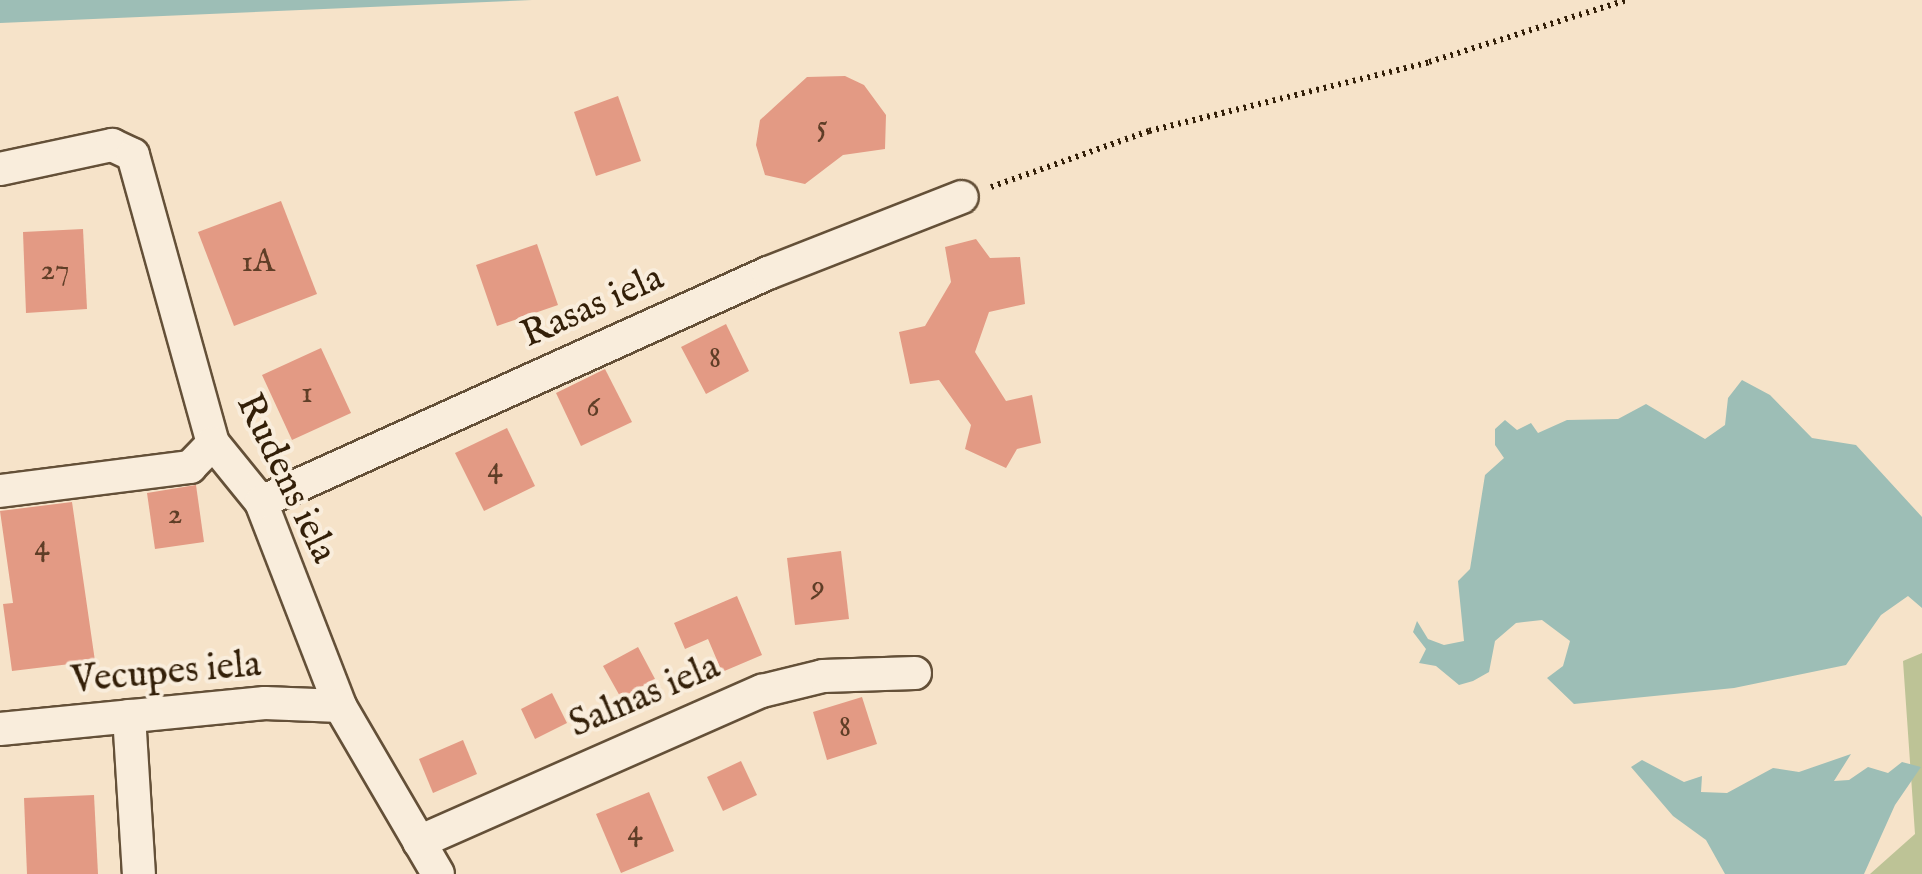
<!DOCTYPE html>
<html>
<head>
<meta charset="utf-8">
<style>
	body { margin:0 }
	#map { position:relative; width:1922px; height:874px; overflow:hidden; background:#f6e3c9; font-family:"IM FELL English",serif }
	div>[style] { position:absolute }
	.green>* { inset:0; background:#bdc396 }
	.water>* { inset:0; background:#9dbeb6 }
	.building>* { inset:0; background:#e39a84 }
	.path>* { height:6px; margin-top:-3px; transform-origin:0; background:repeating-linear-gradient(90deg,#331f08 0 2.5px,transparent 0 7.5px) }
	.roads { filter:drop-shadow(2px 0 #645038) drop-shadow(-2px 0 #645038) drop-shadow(0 2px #645038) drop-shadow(0 -2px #645038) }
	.street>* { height:32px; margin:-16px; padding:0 16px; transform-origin:16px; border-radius:16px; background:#f9eddc }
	span { translate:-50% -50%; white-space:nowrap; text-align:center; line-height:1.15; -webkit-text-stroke:8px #f9eddc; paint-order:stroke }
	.number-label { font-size:32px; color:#5f3e27 }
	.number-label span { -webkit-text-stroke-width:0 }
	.street-label { font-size:38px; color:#331f08 }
</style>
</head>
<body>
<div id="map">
	<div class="green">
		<i style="clip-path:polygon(1922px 653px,1922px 874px,1870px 874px,1915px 834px,1903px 661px)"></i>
	</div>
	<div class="water">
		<i style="clip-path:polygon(0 0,532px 0,0 23px)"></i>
		<i style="clip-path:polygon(1742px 380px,1770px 395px,1812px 438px,1856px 445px,1922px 517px,1922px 608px,1908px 596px,1881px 615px,1846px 665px,1734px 688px,1574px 704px,1547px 678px,1563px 666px,1570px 641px,1542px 620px,1516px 623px,1495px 641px,1489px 672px,1473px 681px,1459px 685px,1436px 666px,1419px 663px,1426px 649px,1413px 632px,1417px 621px,1428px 639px,1444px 645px,1464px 641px,1458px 581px,1470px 569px,1485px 475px,1504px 458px,1495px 445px,1495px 429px,1505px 420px,1517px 430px,1531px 423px,1538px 433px,1567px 420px,1618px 419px,1646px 404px,1705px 439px,1725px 425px,1728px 398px)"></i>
		<i style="clip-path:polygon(1851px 754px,1834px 781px,1849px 780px,1868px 767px,1888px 773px,1902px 762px,1921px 767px,1895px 805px,1864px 874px,1725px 874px,1706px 840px,1673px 816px,1631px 767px,1642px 760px,1684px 782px,1702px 776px,1701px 792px,1727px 793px,1773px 768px,1799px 772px)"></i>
	</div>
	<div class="building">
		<i style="clip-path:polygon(845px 76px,864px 85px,886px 115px,885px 149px,843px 155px,805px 184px,765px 175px,756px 145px,760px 120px,807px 77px)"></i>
		<i style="clip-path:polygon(618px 96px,641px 161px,596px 176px,574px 112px)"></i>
		<i style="clip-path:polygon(281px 201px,317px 294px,234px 326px,198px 232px)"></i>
		<i style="clip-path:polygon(83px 229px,87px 309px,26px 313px,23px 232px)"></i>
		<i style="clip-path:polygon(976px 239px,990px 258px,1020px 257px,1025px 304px,989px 312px,975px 352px,1006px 401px,1032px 395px,1041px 443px,1017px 449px,1006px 468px,965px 449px,971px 425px,939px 380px,910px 384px,899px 332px,925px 326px,951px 282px,945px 247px)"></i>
		<i style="clip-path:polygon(537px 244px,558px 305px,497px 326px,476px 265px)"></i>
		<i style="clip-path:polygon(726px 324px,749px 371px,706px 394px,681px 347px)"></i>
		<i style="clip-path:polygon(321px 348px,351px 413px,292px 440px,262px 375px)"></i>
		<i style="clip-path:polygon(605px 369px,632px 422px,581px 446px,556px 393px)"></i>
		<i style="clip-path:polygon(507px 428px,535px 486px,484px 511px,455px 453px)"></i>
		<i style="clip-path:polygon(196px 485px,204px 542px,155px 549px,147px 493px)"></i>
		<i style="clip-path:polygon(72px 502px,95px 661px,12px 671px,3px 604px,13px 603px,0 511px)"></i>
		<i style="clip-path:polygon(841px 551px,849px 619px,795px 625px,787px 558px)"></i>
		<i style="clip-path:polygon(737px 596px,762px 655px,722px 672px,708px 639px,685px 649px,674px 623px)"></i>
		<i style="clip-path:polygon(638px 647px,655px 679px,621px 698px,603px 666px)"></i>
		<i style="clip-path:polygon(552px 693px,567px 723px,535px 739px,521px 709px)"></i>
		<i style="clip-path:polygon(862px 697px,877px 744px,827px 760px,813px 712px)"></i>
		<i style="clip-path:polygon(463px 740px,477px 774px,433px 793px,419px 759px)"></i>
		<i style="clip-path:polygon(741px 761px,757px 795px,723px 811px,707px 777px)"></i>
		<i style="clip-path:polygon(649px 792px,674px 851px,621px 873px,596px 814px)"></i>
		<i style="clip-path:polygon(94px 795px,98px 874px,27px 874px,24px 798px)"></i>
	</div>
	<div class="path">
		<i style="left:991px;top:187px;width:168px;rotate:-19.5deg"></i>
		<i style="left:1149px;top:131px;width:288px;rotate:-13.8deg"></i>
		<i style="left:1429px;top:62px;width:207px;rotate:-17.4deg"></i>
	</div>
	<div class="roads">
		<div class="street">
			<i style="left:0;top:169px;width:115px;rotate:-12.1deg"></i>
			<i style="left:112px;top:145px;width:23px;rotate:25deg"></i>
			<i style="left:133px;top:155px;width:299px;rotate:74.5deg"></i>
			<i style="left:213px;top:443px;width:76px;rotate:50.9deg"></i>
			<i style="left:261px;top:502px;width:219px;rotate:68.8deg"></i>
			<i style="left:340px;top:706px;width:194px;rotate:59.7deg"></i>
			<i style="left:0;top:491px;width:192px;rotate:-7.2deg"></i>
			<i style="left:190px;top:467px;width:33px;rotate:-46deg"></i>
			<i style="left:261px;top:502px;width:556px;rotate:-24.31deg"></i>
			<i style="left:768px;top:273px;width:208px;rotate:-21.4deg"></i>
			<i style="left:129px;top:716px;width:158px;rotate:86.4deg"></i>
			<i style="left:0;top:729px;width:266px;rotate:-5.6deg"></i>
			<i style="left:265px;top:703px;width:75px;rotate:2.3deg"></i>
			<i style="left:419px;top:842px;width:375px;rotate:-23.8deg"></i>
			<i style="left:762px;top:691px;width:63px;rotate:-13.8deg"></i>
			<i style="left:823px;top:676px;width:92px;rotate:-1.9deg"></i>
		</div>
	</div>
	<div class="number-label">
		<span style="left:822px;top:127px">5</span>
		<span style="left:258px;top:263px">1A</span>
		<span style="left:55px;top:271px">27</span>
		<span style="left:715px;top:359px">8</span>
		<span style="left:307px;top:394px">1</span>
		<span style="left:593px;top:408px">6</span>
		<span style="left:495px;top:469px">4</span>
		<span style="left:175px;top:515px">2</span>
		<span style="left:42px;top:547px">4</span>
		<span style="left:818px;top:588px">9</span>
		<span style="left:845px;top:728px">8</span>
		<span style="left:635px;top:832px">4</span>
	</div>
	<div class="street-label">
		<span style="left:593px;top:308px;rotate:-24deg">Rasas iela</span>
		<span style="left:285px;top:479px;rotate:64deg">Rudens iela</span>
		<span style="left:166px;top:674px;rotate:-5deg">Vecupes iela</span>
		<span style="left:645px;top:697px;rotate:-23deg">Salnas iela</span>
	</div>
</div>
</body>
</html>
